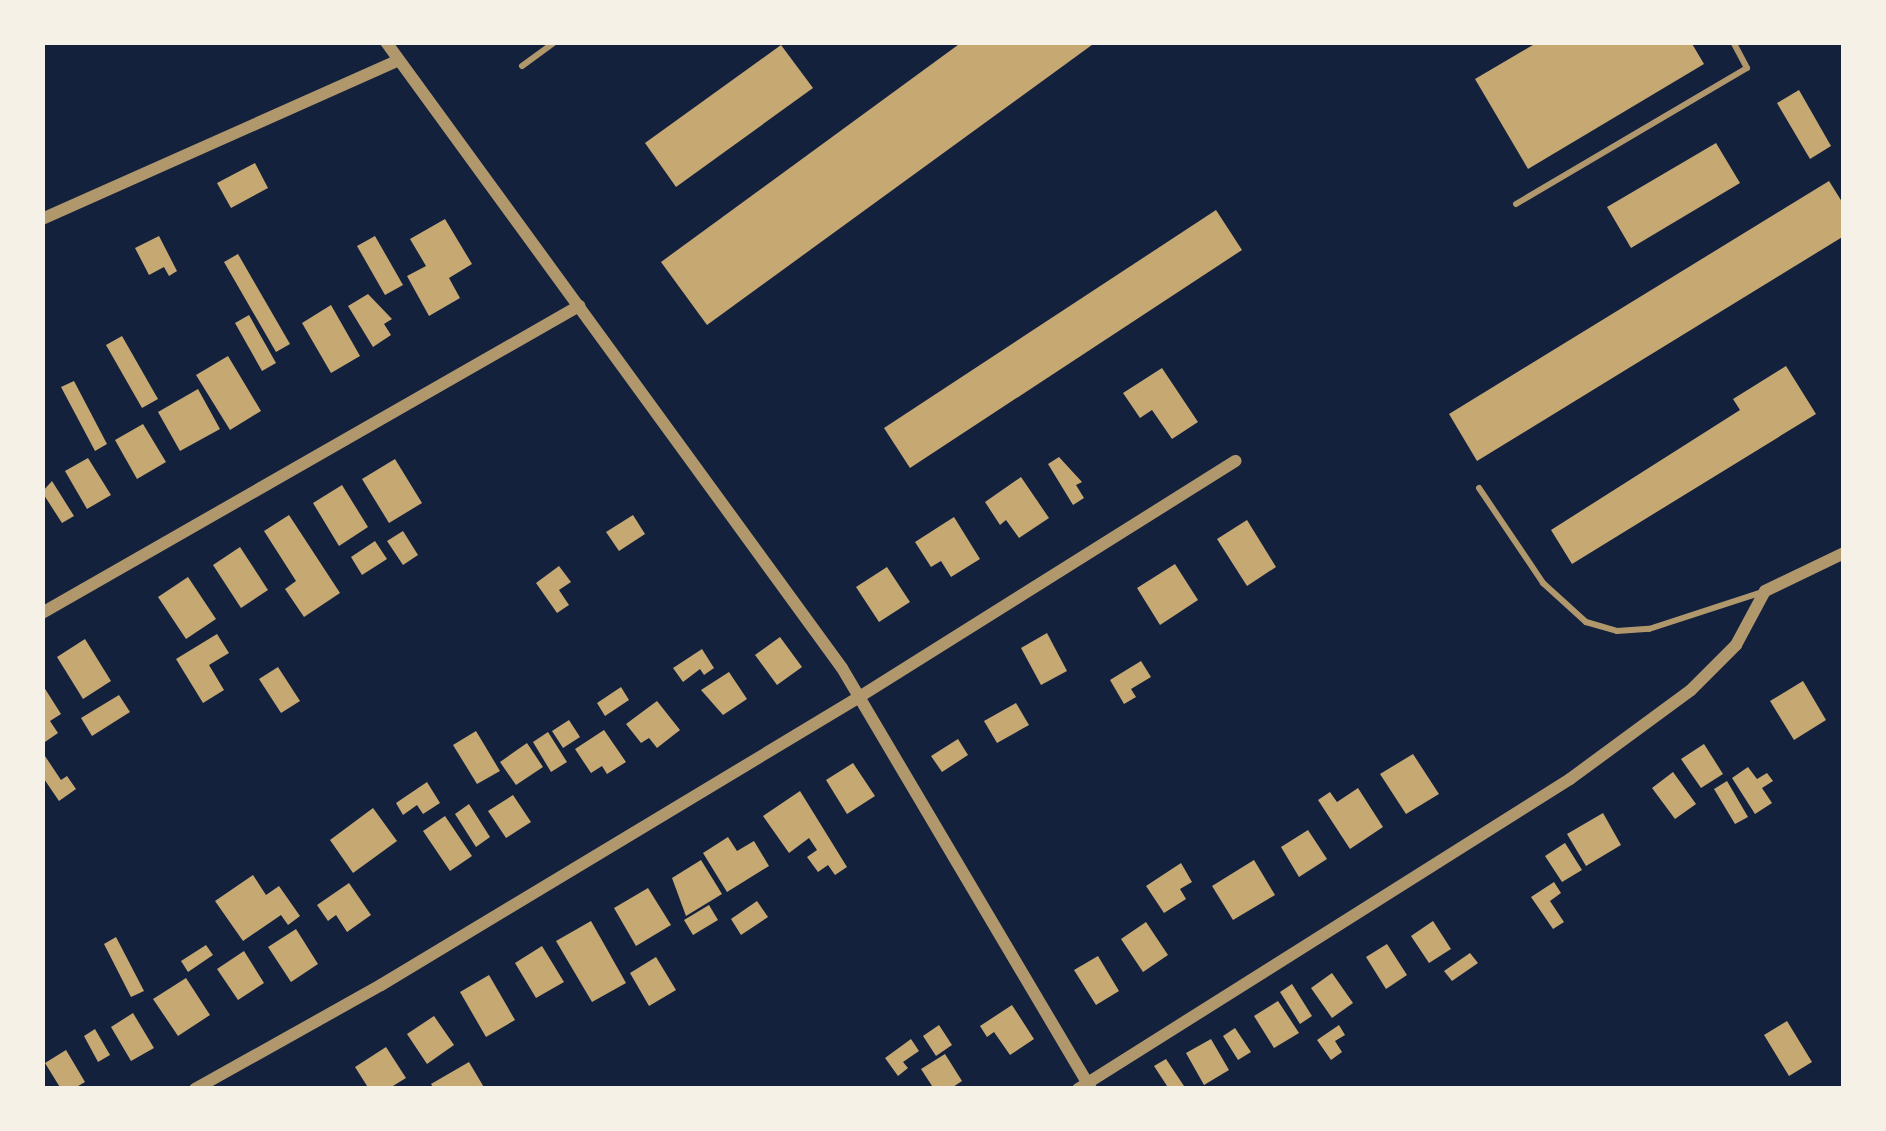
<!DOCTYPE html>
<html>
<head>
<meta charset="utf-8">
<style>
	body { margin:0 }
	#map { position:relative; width:1886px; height:1131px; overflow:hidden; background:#14213d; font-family:Spectral,serif }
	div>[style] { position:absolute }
	.building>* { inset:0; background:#c6a872 }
	.service>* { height:6px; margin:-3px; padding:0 3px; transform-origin:3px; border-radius:3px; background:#b1986c }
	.minor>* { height:12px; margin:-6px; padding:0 6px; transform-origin:6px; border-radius:6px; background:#b1986c }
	span { translate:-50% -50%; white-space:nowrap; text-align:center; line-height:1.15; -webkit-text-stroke:12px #f6f1e7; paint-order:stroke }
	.frame { position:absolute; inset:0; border:45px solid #f6f1e7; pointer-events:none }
</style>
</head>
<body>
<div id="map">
	<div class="building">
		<i style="clip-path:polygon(962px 42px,1096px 42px,707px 325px,661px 262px)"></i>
		<i style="clip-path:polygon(1538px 42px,1691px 42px,1704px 64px,1528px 169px,1475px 79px)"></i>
		<i style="clip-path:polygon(781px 45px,813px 88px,676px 187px,645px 143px)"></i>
		<i style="clip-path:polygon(1799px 90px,1831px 146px,1810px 159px,1777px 103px)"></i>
		<i style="clip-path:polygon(1716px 143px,1740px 183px,1631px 248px,1607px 207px)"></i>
		<i style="clip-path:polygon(255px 163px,268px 188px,231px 208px,217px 183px)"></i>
		<i style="clip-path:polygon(1829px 181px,1844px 205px,1844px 236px,1477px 461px,1449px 414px)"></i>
		<i style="clip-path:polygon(1216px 210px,1242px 250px,910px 468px,884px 428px)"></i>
		<i style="clip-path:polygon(445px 219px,472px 264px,449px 278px,460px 298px,429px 316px,407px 276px,426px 266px,410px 239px)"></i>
		<i style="clip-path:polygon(159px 236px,177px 271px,169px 276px,164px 267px,149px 275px,135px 248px)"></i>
		<i style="clip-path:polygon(375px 236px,403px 285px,385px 295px,357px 246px)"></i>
		<i style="clip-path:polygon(238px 254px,290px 344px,276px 352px,224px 262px)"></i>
		<i style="clip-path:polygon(368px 294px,392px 319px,384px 324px,391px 335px,373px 347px,348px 306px)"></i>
		<i style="clip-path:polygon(331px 305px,360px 356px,331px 373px,302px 323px)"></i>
		<i style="clip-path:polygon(249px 315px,276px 363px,262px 371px,235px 323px)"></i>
		<i style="clip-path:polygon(122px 336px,158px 399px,142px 408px,106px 345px)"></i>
		<i style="clip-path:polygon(228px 356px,261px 411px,230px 430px,196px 375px)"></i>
		<i style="clip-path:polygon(1786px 366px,1816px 414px,1572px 564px,1551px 530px,1740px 410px,1733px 399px)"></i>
		<i style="clip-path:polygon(1162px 368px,1198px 422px,1172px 439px,1152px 410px,1140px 418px,1123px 393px)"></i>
		<i style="clip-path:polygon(74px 381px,107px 444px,95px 451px,61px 387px)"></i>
		<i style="clip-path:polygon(198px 389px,220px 429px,180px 451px,158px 412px)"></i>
		<i style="clip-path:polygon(143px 424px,166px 462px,137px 479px,115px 440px)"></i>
		<i style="clip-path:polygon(1059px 457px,1082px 482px,1076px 485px,1084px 498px,1073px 505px,1048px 464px)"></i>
		<i style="clip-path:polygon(88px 458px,111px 495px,87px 509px,65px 471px)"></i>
		<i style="clip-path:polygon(395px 459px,422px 503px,389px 523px,362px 479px)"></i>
		<i style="clip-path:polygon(1021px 477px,1049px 518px,1019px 538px,1006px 520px,1000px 525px,985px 502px)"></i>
		<i style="clip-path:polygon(52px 481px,74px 516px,62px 523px,42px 492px)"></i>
		<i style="clip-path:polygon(342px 485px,368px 527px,339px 546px,313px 503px)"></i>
		<i style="clip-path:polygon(289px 515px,340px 593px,304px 617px,285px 589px,296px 581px,264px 531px)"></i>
		<i style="clip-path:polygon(633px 515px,645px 534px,619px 551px,606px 532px)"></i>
		<i style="clip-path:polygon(954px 517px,980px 559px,951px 577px,941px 561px,931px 567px,915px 542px)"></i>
		<i style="clip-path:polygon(1247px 520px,1276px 567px,1247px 586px,1217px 539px)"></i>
		<i style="clip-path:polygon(403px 531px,418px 555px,403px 565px,387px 541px)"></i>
		<i style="clip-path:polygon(375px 541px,387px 559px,362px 575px,351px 557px)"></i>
		<i style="clip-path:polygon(240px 547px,268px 590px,241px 608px,213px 565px)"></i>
		<i style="clip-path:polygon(1175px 564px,1198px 600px,1160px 625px,1137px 588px)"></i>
		<i style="clip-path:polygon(559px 566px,571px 582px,559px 590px,569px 605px,557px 613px,536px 583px)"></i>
		<i style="clip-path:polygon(887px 567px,910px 602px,879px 622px,856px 587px)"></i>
		<i style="clip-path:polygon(188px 577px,216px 619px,186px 639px,158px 597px)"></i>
		<i style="clip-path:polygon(1047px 633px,1067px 671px,1041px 685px,1021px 648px)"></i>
		<i style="clip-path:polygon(217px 634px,229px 653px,209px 665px,224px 690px,203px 703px,176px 659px)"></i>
		<i style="clip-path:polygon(780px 637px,802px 667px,777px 685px,755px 655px)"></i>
		<i style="clip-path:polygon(85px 639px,111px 681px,83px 699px,57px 657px)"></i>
		<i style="clip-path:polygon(702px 649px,714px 668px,704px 675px,700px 669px,683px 682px,673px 668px)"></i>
		<i style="clip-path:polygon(1141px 661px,1151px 677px,1131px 689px,1136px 697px,1124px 704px,1110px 680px)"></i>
		<i style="clip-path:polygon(278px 667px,300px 701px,281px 713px,259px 679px)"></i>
		<i style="clip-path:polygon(729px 672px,747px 699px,723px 715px,701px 690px)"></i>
		<i style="clip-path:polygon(1803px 681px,1826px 720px,1794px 740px,1770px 701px)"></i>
		<i style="clip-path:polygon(42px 684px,61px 714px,50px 721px,58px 733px,42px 744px)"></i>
		<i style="clip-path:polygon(621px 687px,629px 700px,605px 716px,597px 703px)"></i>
		<i style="clip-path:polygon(119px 695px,130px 712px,92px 736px,81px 718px)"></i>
		<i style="clip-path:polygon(657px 701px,680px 730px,657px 748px,649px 738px,641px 743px,626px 724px)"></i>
		<i style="clip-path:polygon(1016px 703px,1029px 725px,997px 743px,984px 721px)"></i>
		<i style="clip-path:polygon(569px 720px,580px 737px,563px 748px,552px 731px)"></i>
		<i style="clip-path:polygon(604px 730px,626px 762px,607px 774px,602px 766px,591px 773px,575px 749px)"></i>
		<i style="clip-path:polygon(476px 731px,500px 771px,477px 784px,453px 745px)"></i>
		<i style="clip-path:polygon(548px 732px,567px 762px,551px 772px,533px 742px)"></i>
		<i style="clip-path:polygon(958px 739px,968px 755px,942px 772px,931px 756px)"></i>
		<i style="clip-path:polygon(527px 743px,543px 767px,516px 785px,500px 762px)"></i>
		<i style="clip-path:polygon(1704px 744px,1723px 774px,1701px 788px,1681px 759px)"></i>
		<i style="clip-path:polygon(1413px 754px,1439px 794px,1406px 814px,1380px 774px)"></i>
		<i style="clip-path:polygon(45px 756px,61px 780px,67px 776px,76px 789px,59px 801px,42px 776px)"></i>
		<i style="clip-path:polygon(853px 763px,875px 796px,847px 814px,826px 780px)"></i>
		<i style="clip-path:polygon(1748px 767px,1757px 779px,1767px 773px,1773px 781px,1762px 788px,1772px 803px,1755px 814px,1732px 778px)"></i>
		<i style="clip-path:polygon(1673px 772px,1696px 804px,1675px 819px,1652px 788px)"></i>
		<i style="clip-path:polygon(1727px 781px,1748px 817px,1735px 824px,1714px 789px)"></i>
		<i style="clip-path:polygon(427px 782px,440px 803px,423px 814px,417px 805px,403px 815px,396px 803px)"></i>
		<i style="clip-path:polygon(1358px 788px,1383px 827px,1350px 849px,1318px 800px,1330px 792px,1337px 802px)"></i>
		<i style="clip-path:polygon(800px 791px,847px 867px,835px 875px,828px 865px,818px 872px,807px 857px,817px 850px,809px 838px,789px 853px,763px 816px)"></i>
		<i style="clip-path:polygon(513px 795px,531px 822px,506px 838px,488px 811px)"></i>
		<i style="clip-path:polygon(469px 804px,490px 837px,476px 847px,455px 814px)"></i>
		<i style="clip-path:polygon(373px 808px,397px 841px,353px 873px,330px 840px)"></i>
		<i style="clip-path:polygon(1603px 813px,1621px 845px,1586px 866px,1567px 834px)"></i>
		<i style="clip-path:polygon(445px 816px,472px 856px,450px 871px,423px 831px)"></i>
		<i style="clip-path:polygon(1308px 830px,1327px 859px,1299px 877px,1281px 847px)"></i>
		<i style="clip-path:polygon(728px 837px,737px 851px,754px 841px,769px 866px,727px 892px,703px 853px)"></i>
		<i style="clip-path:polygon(1565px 843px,1582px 870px,1562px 882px,1545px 856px)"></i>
		<i style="clip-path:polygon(701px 860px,722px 894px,686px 916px,672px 878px)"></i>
		<i style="clip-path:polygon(1254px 860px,1275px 895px,1233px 920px,1212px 886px)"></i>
		<i style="clip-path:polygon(1181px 863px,1192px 882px,1180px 889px,1186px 899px,1164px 913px,1146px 886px)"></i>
		<i style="clip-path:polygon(253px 875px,266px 895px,279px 886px,300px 916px,288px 925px,281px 915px,243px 941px,215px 901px)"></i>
		<i style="clip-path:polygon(1554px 882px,1561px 893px,1550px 901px,1564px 922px,1553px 929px,1531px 897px)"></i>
		<i style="clip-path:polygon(349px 883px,371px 915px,347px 932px,336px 915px,328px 921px,317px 905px)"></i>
		<i style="clip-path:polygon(648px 888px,671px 925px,636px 946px,614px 908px)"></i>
		<i style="clip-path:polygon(757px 901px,768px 917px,741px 935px,731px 919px)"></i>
		<i style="clip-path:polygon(709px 905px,718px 920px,693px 935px,684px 920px)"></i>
		<i style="clip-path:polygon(591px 921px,626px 983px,592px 1002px,556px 941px)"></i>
		<i style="clip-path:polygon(1433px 921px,1451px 949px,1429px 963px,1411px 936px)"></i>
		<i style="clip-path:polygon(1146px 922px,1168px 955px,1143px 972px,1121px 939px)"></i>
		<i style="clip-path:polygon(296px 929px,318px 964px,291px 982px,268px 947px)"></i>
		<i style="clip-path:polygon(116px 937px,144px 991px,131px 997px,104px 944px)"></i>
		<i style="clip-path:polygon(1387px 944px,1407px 975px,1386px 989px,1366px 957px)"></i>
		<i style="clip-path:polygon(206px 945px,213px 955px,188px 972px,181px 961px)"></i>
		<i style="clip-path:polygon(542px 946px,564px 982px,536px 998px,515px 963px)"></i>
		<i style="clip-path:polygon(244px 951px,264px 983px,238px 1000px,217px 969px)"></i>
		<i style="clip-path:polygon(1470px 953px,1478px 963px,1452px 981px,1444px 971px)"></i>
		<i style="clip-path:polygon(1098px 956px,1119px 991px,1096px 1005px,1074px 970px)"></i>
		<i style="clip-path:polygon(656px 957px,676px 990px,649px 1006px,630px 973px)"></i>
		<i style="clip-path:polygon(1332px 973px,1353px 1003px,1332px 1018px,1311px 988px)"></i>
		<i style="clip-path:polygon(489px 975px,515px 1020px,486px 1037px,460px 992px)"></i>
		<i style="clip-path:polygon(186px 978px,210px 1015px,178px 1036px,153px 999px)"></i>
		<i style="clip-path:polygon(1292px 984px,1312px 1016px,1300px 1024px,1280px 992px)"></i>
		<i style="clip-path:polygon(1278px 1001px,1299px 1033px,1274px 1048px,1254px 1016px)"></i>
		<i style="clip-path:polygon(1012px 1005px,1034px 1039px,1010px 1055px,994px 1032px,987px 1037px,980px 1026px)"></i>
		<i style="clip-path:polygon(133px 1013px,154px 1048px,131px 1061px,111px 1027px)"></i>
		<i style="clip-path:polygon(434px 1016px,454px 1045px,427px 1064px,407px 1034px)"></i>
		<i style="clip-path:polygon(1787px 1021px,1812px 1062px,1789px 1076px,1764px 1035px)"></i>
		<i style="clip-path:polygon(939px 1025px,952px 1045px,936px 1056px,923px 1036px)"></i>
		<i style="clip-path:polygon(1339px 1025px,1345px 1035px,1335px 1041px,1342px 1052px,1331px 1060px,1317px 1040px)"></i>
		<i style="clip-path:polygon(1235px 1028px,1251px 1052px,1238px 1060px,1223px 1036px)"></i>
		<i style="clip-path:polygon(95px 1029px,110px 1055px,98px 1062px,84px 1036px)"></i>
		<i style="clip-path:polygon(911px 1039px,919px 1051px,903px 1062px,908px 1068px,898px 1076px,885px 1058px)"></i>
		<i style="clip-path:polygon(1211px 1039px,1229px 1070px,1204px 1085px,1186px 1053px)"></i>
		<i style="clip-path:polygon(386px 1047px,406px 1078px,388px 1089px,369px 1089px,355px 1067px)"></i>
		<i style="clip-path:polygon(66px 1050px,85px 1082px,73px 1089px,61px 1089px,45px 1063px)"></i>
		<i style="clip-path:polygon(945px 1054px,962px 1081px,950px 1089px,934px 1089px,921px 1069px)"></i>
		<i style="clip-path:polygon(1166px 1059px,1186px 1089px,1169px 1089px,1154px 1066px)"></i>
		<i style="clip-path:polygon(469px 1062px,485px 1089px,434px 1089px,431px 1084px)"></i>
	</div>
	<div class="service">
		<i style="left:522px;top:66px;width:41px;rotate:-36deg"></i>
		<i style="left:1516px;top:204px;width:268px;rotate:-30.5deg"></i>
		<i style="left:1747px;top:68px;width:30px;rotate:-118deg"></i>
		<i style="left:1479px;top:488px;width:115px;rotate:56deg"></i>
		<i style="left:1543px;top:583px;width:58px;rotate:42.2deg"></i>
		<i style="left:1586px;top:622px;width:32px;rotate:16deg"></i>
		<i style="left:1617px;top:631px;width:32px;rotate:-4deg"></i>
		<i style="left:1649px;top:629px;width:119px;rotate:-18.1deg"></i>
	</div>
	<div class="minor">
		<i style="left:386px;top:42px;width:774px;rotate:53.93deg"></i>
		<i style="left:842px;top:668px;width:489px;rotate:59.4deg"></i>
		<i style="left:42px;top:219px;width:389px;rotate:-24deg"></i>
		<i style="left:42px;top:613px;width:619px;rotate:-29.76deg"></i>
		<i style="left:195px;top:1089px;width:213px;rotate:-29.2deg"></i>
		<i style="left:381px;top:985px;width:554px;rotate:-31.05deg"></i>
		<i style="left:856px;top:699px;width:448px;rotate:-32.1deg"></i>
		<i style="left:1078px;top:1089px;width:582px;rotate:-32.21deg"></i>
		<i style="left:1570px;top:779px;width:150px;rotate:-36.3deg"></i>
		<i style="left:1691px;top:690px;width:64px;rotate:-45deg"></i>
		<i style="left:1736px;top:645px;width:61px;rotate:-61.8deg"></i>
		<i style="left:1765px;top:591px;width:88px;rotate:-25.7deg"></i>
	</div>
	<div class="frame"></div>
</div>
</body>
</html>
